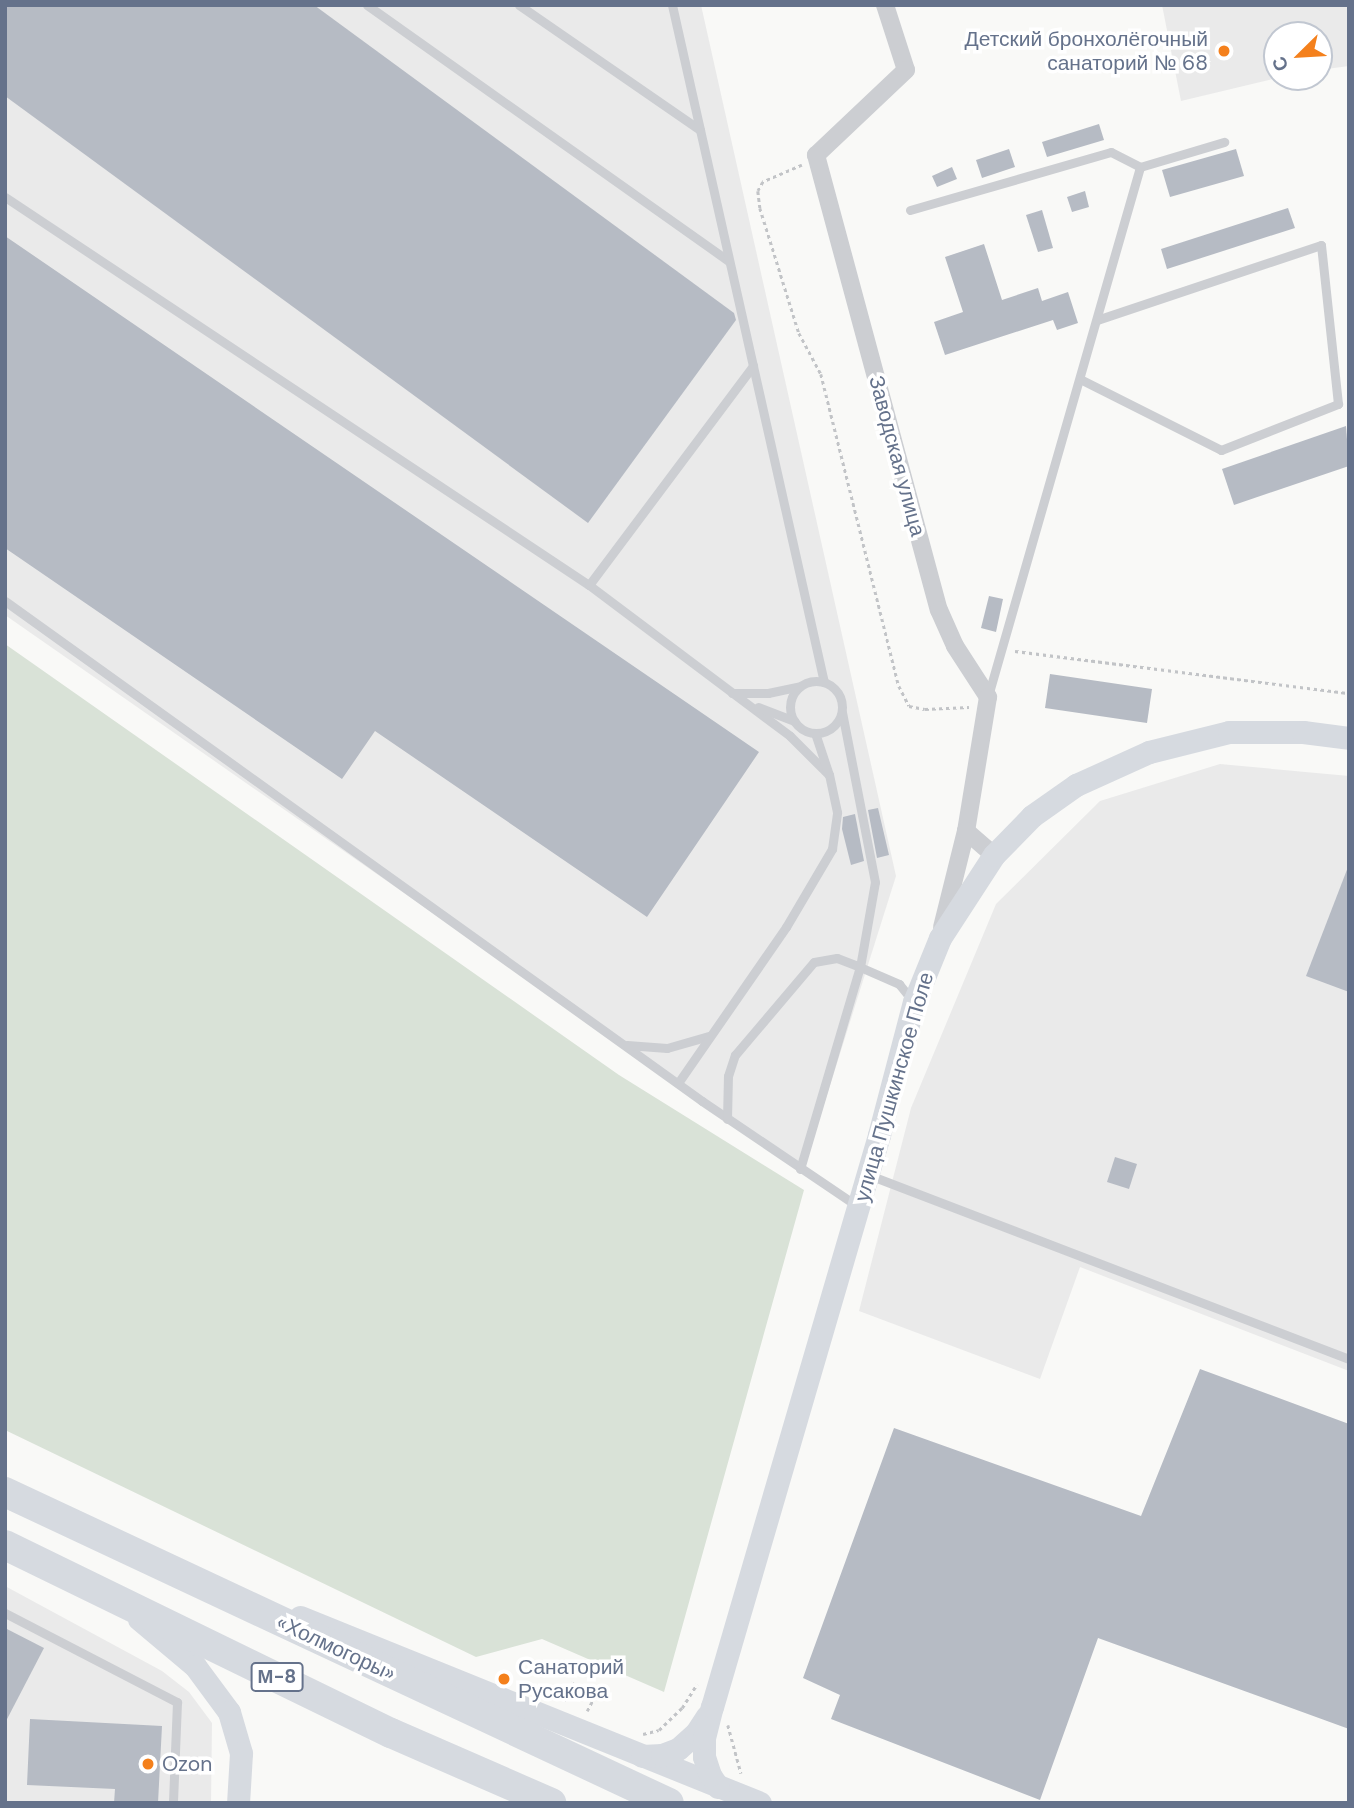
<!DOCTYPE html>
<html>
<head>
<meta charset="utf-8">
<style>
	body { margin:0 }
	#map { position:relative; width:1354px; height:1808px; overflow:hidden; background:#f9f9f7; font-family:"DM Sans",sans-serif }
	div>[style] { position:absolute }
	.built>* { inset:0; background:#eaeaea }
	.green>* { inset:0; background:#d9e2d7 }
	.building>* { inset:0; background:#b6bbc4 }
	.path>* { height:2.5px; margin-top:-1.25px; transform-origin:0; background:repeating-linear-gradient(90deg,#c2c4c7 0 3.5px,transparent 0 7px) }
	.lane>* { height:9px; margin:-4.5px; padding:0 4.5px; transform-origin:4.5px; border-radius:4.5px; background:#ccced2 }
	.lane>.ring { margin:-4.5px; padding:0; box-sizing:content-box; background:none; border:9px solid #ccced2; border-radius:50% }
	.street>* { height:18px; margin:-9px; padding:0 9px; transform-origin:9px; border-radius:9px; background:#ccced2 }
	.secondary>* { height:23px; margin:-11.5px; padding:0 11.5px; transform-origin:11.5px; border-radius:11.5px; background:#d6dae0 }
	.highway>* { height:30px; margin:-15px; padding:0 15px; transform-origin:15px; border-radius:15px; background:#d6dae0 }
	.dots>* { width:19px; height:19px; translate:-50% -50%; box-sizing:border-box; border:4px solid #fff; border-radius:50% }
	span { translate:-50% -50%; white-space:nowrap; text-align:center; line-height:1.15; -webkit-text-stroke:7px #fff; paint-order:stroke }
	.shield-label span { padding:2px 5px; background:#fff; border:2px solid; border-radius:5px; -webkit-text-stroke-width:0 }
	.shield-label { font-size:19px; color:#65728b; font-weight:700 }
	.poi-label { font-size:21px; color:#65728b }
	.right { translate:-100% -50%; text-align:right }
	.left { translate:0 -50%; text-align:left }
	.street-label { font-size:21px; color:#65728b }
	.frame { position:absolute; inset:0; border:7px solid #65728b; pointer-events:none }
	.north { position:absolute; left:1263px; top:21px; width:70px; height:70px; box-sizing:border-box; background:#fff; border:2px solid #c1c7d1; border-radius:50%; rotate:246deg; font-size:19px; font-weight:700; line-height:28px; text-align:center; color:#65728b }
	.north::after { content:''; display:block; margin:auto; width:24px; height:32px; background:#f4801c; clip-path:polygon(50% 0,100% 100%,50% 72%,0 100%) }
</style>
</head>
<body>
<div id="map">
	<div class="built">
		<i style="clip-path:polygon(5px 5px,701px 5px,896px 876px,803px 1171px,5px 615px)"></i>
		<i style="clip-path:polygon(1162px 5px,1349px 5px,1349px 66px,1319px 70px,1319px 35px,1277px 35px,1277px 77px,1281px 77px,1181px 101px)"></i>
		<i style="clip-path:polygon(1220px 764px,1349px 776px,1349px 1371px,1080px 1267px,1040px 1379px,859px 1311px,911px 1108px,996px 904px,1100px 801px)"></i>
		<i style="clip-path:polygon(5px 1586px,162px 1671px,189px 1692px,212px 1723px,211px 1803px,5px 1803px)"></i>
	</div>
	<div class="green">
		<i style="clip-path:polygon(5px 644px,619px 1075px,804px 1190px,664px 1692px,542px 1639px,476px 1657px,5px 1430px)"></i>
	</div>
	<div class="building">
		<i style="clip-path:polygon(5px 5px,314px 5px,734px 313px,736px 320px,588px 523px,5px 96px)"></i>
		<i style="clip-path:polygon(1099px 124px,1104px 140px,1047px 157px,1042px 142px)"></i>
		<i style="clip-path:polygon(1009px 149px,1015px 167px,982px 178px,976px 160px)"></i>
		<i style="clip-path:polygon(1236px 149px,1244px 176px,1170px 197px,1162px 170px)"></i>
		<i style="clip-path:polygon(952px 167px,957px 179px,937px 187px,932px 176px)"></i>
		<i style="clip-path:polygon(1085px 191px,1089px 207px,1072px 212px,1067px 197px)"></i>
		<i style="clip-path:polygon(1288px 208px,1295px 228px,1167px 269px,1161px 249px)"></i>
		<i style="clip-path:polygon(1042px 210px,1053px 248px,1038px 252px,1026px 215px)"></i>
		<i style="clip-path:polygon(5px 236px,759px 752px,647px 917px,375px 731px,342px 779px,5px 548px)"></i>
		<i style="clip-path:polygon(984px 244px,1002px 300px,1038px 288px,1042px 301px,1068px 292px,1078px 323px,1057px 330px,1053px 320px,945px 355px,934px 322px,963px 312px,945px 257px)"></i>
		<i style="clip-path:polygon(1346px 426px,1349px 466px,1234px 505px,1222px 469px)"></i>
		<i style="clip-path:polygon(989px 596px,1003px 599px,996px 632px,981px 628px)"></i>
		<i style="clip-path:polygon(1050px 674px,1152px 689px,1147px 723px,1045px 708px)"></i>
		<i style="clip-path:polygon(878px 808px,889px 855px,877px 858px,868px 810px)"></i>
		<i style="clip-path:polygon(855px 814px,864px 861px,851px 865px,842px 829px,843px 817px)"></i>
		<i style="clip-path:polygon(1348px 867px,1349px 867px,1349px 992px,1306px 976px)"></i>
		<i style="clip-path:polygon(1115px 1157px,1137px 1164px,1129px 1189px,1107px 1182px)"></i>
		<i style="clip-path:polygon(1200px 1369px,1349px 1424px,1349px 1729px,1098px 1638px,1040px 1800px,831px 1719px,840px 1695px,803px 1678px,894px 1428px,1141px 1516px)"></i>
		<i style="clip-path:polygon(5px 1628px,44px 1648px,5px 1723px)"></i>
		<i style="clip-path:polygon(30px 1719px,162px 1726px,158px 1803px,114px 1803px,115px 1789px,27px 1785px)"></i>
	</div>
	<div class="path">
		<i style="left:802px;top:165px;width:43px;rotate:156.4deg"></i>
		<i style="left:763px;top:182px;width:10px;rotate:119deg"></i>
		<i style="left:758px;top:191px;width:17px;rotate:83deg"></i>
		<i style="left:760px;top:208px;width:131px;rotate:72.7deg"></i>
		<i style="left:799px;top:333px;width:47px;rotate:61.8deg"></i>
		<i style="left:821px;top:374px;width:322px;rotate:76deg"></i>
		<i style="left:899px;top:686px;width:22px;rotate:63deg"></i>
		<i style="left:909px;top:706px;width:16px;rotate:11deg"></i>
		<i style="left:925px;top:709px;width:44px;rotate:-2.6deg"></i>
		<i style="left:1015px;top:651px;width:337px;rotate:7.2deg"></i>
		<i style="left:564px;top:1701px;width:21px;rotate:-65deg"></i>
		<i style="left:587px;top:1711px;width:21px;rotate:-62deg"></i>
		<i style="left:728px;top:1725px;width:50px;rotate:74.8deg"></i>
		<i style="left:643px;top:1734px;width:16px;rotate:-14deg"></i>
		<i style="left:659px;top:1730px;width:32px;rotate:-44deg"></i>
		<i style="left:682px;top:1708px;width:28px;rotate:-58deg"></i>
	</div>
	<div class="lane">
		<i style="left:367px;top:5px;width:443px;rotate:35.3deg"></i>
		<i style="left:519px;top:5px;width:220px;rotate:34.6deg"></i>
		<i style="left:672px;top:5px;width:694px;rotate:77.35deg"></i>
		<i style="left:5px;top:197px;width:701px;rotate:33.6deg"></i>
		<i style="left:589px;top:585px;width:251px;rotate:36.9deg"></i>
		<i style="left:790px;top:736px;width:55px;rotate:45deg"></i>
		<i style="left:910px;top:210px;width:209px;rotate:-16.1deg"></i>
		<i style="left:1111px;top:152px;width:33px;rotate:27deg"></i>
		<i style="left:1080px;top:379px;width:158px;rotate:26.7deg"></i>
		<i style="left:1221px;top:450px;width:126px;rotate:-21.5deg"></i>
		<i style="left:1338px;top:404px;width:160px;rotate:-96.1deg"></i>
		<i style="left:1321px;top:245px;width:236px;rotate:161.5deg"></i>
		<i style="left:589px;top:585px;width:274px;rotate:-53.2deg"></i>
		<i style="left:5px;top:601px;width:858px;rotate:35.65deg"></i>
		<i style="left:702px;top:1101px;width:187px;rotate:34.1deg"></i>
		<i class="ring" style="left:790px;top:681px;width:43px;height:43px"></i>
		<i style="left:732px;top:693px;width:36px"></i>
		<i style="left:768px;top:693px;width:33px;rotate:-12deg"></i>
		<i style="left:988px;top:696px;width:550px;rotate:-73.97deg"></i>
		<i style="left:1140px;top:167px;width:88px;rotate:-16.6deg"></i>
		<i style="left:758px;top:707px;width:39px;rotate:21deg"></i>
		<i style="left:627px;top:1045px;width:40px;rotate:4.3deg"></i>
		<i style="left:667px;top:1048px;width:44px;rotate:-15.9deg"></i>
		<i style="left:678px;top:1083px;width:190px;rotate:-55.3deg"></i>
		<i style="left:786px;top:927px;width:91px;rotate:-59.5deg"></i>
		<i style="left:832px;top:849px;width:37px;rotate:-82deg"></i>
		<i style="left:837px;top:812px;width:38px;rotate:-102deg"></i>
		<i style="left:829px;top:775px;width:44px;rotate:-108.4deg"></i>
		<i style="left:727px;top:1119px;width:43px;rotate:-88.7deg"></i>
		<i style="left:728px;top:1076px;width:22px;rotate:-72deg"></i>
		<i style="left:735px;top:1055px;width:122px;rotate:-49.7deg"></i>
		<i style="left:814px;top:962px;width:23px;rotate:-10deg"></i>
		<i style="left:837px;top:958px;width:25px;rotate:21deg"></i>
		<i style="left:860px;top:967px;width:43px;rotate:23.6deg"></i>
		<i style="left:899px;top:984px;width:22px;rotate:51deg"></i>
		<i style="left:800px;top:1169px;width:211px;rotate:-73.5deg"></i>
		<i style="left:860px;top:967px;width:86px;rotate:-80deg"></i>
		<i style="left:875px;top:882px;width:173px;rotate:-101deg"></i>
		<i style="left:869px;top:1175px;width:514px;rotate:20.97deg"></i>
		<i style="left:5px;top:1613px;width:194px;rotate:27.4deg"></i>
		<i style="left:177px;top:1702px;width:101px;rotate:92.3deg"></i>
	</div>
	<div class="street">
		<i style="left:885px;top:5px;width:68px;rotate:72.1deg"></i>
		<i style="left:906px;top:70px;width:124px;rotate:136.6deg"></i>
		<i style="left:816px;top:155px;width:471px;rotate:74.9deg"></i>
		<i style="left:939px;top:610px;width:39px;rotate:66deg"></i>
		<i style="left:955px;top:646px;width:61px;rotate:57.1deg"></i>
		<i style="left:988px;top:697px;width:136px;rotate:99.3deg"></i>
		<i style="left:966px;top:831px;width:99px;rotate:104deg"></i>
		<i style="left:966px;top:831px;width:37px;rotate:41deg"></i>
	</div>
	<div class="secondary">
		<i style="left:300px;top:1617px;width:496px;rotate:22deg"></i>
		<i style="left:139px;top:1619px;width:73px;rotate:40deg"></i>
		<i style="left:195px;top:1666px;width:57px;rotate:53.5deg"></i>
		<i style="left:229px;top:1712px;width:43px;rotate:73.7deg"></i>
		<i style="left:241px;top:1753px;width:50px;rotate:93.4deg"></i>
		<i style="left:642px;top:1756px;width:20px;rotate:-3deg"></i>
		<i style="left:662px;top:1755px;width:17px;rotate:-21deg"></i>
		<i style="left:678px;top:1749px;width:24px;rotate:-42deg"></i>
		<i style="left:696px;top:1733px;width:20px;rotate:-57deg"></i>
		<i style="left:718px;top:1787px;width:14px;rotate:-124deg"></i>
		<i style="left:710px;top:1775px;width:19px;rotate:-108deg"></i>
		<i style="left:704px;top:1757px;width:19px;rotate:-90deg"></i>
		<i style="left:704px;top:1738px;width:32px;rotate:-76deg"></i>
		<i style="left:712px;top:1707px;width:596px;rotate:-73.72deg"></i>
		<i style="left:879px;top:1135px;width:138px;rotate:-75.3deg"></i>
		<i style="left:914px;top:1002px;width:69px;rotate:-67.9deg"></i>
		<i style="left:940px;top:938px;width:99px;rotate:-57deg"></i>
		<i style="left:994px;top:855px;width:54px;rotate:-45.7deg"></i>
		<i style="left:1032px;top:816px;width:54px;rotate:-35.2deg"></i>
		<i style="left:1076px;top:785px;width:80px;rotate:-24.3deg"></i>
		<i style="left:1149px;top:752px;width:82px;rotate:-14deg"></i>
		<i style="left:1229px;top:732px;width:74px"></i>
		<i style="left:1303px;top:732px;width:46px;rotate:7.4deg"></i>
	</div>
	<div class="highway">
		<i style="left:5px;top:1492px;width:733px;rotate:25.1deg"></i>
		<i style="left:5px;top:1545px;width:429px;rotate:26deg"></i>
		<i style="left:391px;top:1733px;width:175px;rotate:23.6deg"></i>
	</div>
	<div class="dots">
		<i style="left:1224px;top:51px;background:#f4801c"></i>
		<i style="left:504px;top:1679px;background:#f4801c"></i>
		<i style="left:148px;top:1764px;background:#f4801c"></i>
	</div>
	<div class="shield-label">
		<span style="left:277px;top:1677px">М-8</span>
	</div>
	<div class="poi-label">
		<span class="right" style="left:1208px;top:51px">Детский бронхолёгочный<br>санаторий № 68</span>
		<span class="left" style="left:518px;top:1679px">Санаторий<br>Русакова</span>
		<span class="left" style="left:162px;top:1764px">Ozon</span>
	</div>
	<div class="street-label">
		<span style="left:897px;top:456px;rotate:75deg">Заводская улица</span>
		<span style="left:894px;top:1087px;rotate:-74deg">улица Пушкинское Поле</span>
		<span style="left:336px;top:1648px;rotate:25deg">«Холмогоры»</span>
	</div>
	<div class="frame"></div>
	<div class="north">С</div>
</div>
</body>
</html>
